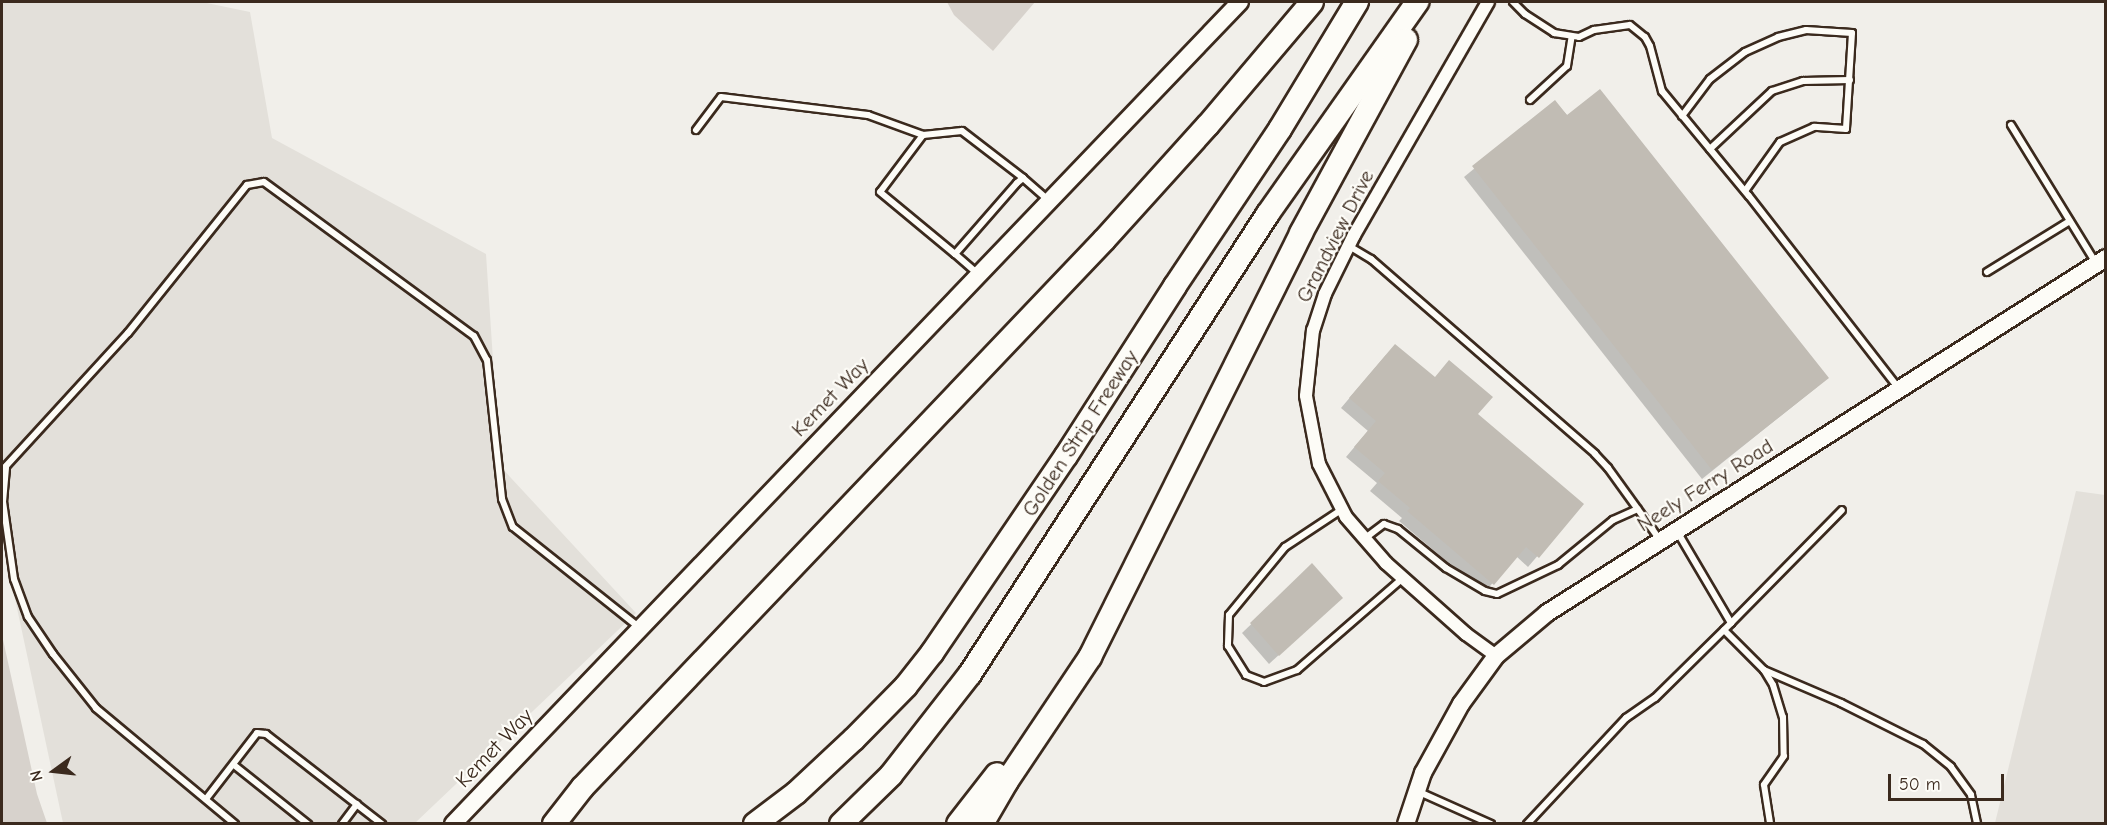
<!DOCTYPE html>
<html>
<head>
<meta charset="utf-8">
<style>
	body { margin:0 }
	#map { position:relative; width:2107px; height:825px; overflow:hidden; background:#f1efea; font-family:"Comic Neue",sans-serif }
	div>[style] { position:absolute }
	.built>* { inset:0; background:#e3e0da }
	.green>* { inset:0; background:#d7d2cc }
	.shadow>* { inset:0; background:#0003 }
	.building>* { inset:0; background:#c1bcb4 }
	.roads { filter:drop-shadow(2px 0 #3b2a1e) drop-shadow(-2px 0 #3b2a1e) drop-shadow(0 2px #3b2a1e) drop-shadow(0 -2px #3b2a1e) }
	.lane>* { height:6px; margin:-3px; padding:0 3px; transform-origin:3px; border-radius:3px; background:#fdfcf7 }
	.street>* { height:12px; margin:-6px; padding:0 6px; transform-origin:6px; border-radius:6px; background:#fdfcf7 }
	.secondary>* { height:16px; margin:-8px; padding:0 8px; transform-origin:8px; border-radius:8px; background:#fdfcf7 }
	.highway>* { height:22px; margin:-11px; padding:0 11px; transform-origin:11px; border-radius:11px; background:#fdfcf7 }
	span { translate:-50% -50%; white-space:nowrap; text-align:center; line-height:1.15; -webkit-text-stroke:4.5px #fdfcf7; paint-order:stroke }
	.street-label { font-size:21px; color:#3b2a1e }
	.frame { position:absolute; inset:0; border:3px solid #3b2a1e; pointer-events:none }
	.north { position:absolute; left:24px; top:741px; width:60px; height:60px; -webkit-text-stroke:4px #fdfcf7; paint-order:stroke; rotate:255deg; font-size:16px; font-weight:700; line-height:24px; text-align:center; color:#3b2a1e }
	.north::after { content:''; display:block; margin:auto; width:21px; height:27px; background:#3b2a1e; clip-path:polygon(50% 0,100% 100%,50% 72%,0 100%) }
	.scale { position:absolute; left:1888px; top:774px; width:116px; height:27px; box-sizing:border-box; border:3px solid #3b2a1e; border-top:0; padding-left:8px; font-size:18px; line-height:21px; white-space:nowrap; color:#3b2a1e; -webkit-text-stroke:4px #fdfcf7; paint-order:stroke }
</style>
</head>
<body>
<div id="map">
	<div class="built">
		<i style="clip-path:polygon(2px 2px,202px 2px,250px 12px,272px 138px,486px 254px,500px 466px,636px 613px,415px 823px,63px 823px,2px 538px)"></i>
		<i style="clip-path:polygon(2076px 491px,2105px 495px,2105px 823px,1995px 823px)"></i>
	</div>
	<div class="green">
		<i style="clip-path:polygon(947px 2px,1035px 2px,993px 51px,954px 15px)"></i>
		<i style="clip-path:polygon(2px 635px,37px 794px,47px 823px,2px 823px)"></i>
	</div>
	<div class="shadow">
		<i style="clip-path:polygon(1555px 102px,1817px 387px,1702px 479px,1464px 177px)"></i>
		<i style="clip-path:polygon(1386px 355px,1476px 414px,1582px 504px,1528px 567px,1516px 556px,1484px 593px,1399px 521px,1402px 518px,1370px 491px,1377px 483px,1346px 457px,1368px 431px,1341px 408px)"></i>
		<i style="clip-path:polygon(1312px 566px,1332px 607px,1269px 664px,1242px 633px)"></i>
	</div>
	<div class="building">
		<i style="clip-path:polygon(1600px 89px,1829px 378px,1712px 470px,1472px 166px,1555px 100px,1567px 115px)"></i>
		<i style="clip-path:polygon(1395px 344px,1435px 377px,1449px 360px,1493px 397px,1478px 414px,1584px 504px,1539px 558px,1526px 547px,1494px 585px,1407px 511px,1410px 508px,1378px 481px,1385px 473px,1354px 447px,1376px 421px,1349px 398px)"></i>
		<i style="clip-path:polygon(1312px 563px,1343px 598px,1279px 656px,1250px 623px)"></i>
	</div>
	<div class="roads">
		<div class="lane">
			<i style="left:1513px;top:2px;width:17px;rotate:45deg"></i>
			<i style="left:1525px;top:14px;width:35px;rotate:33deg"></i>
			<i style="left:1554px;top:33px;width:25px;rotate:9deg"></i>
			<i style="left:1579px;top:37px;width:17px;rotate:-25deg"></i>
			<i style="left:1594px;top:30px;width:36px;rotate:-8deg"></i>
			<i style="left:1630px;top:25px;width:19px;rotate:39deg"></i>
			<i style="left:1645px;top:37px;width:10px;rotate:61deg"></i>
			<i style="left:1650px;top:46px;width:47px;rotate:75.1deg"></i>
			<i style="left:1662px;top:91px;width:136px;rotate:50.4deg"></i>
			<i style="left:1749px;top:196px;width:244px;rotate:52.1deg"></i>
			<i style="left:1530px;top:100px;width:50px;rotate:-42.6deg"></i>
			<i style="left:1567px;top:66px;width:30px;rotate:-81deg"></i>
			<i style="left:1682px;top:116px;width:46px;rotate:-52.9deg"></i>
			<i style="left:1710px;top:79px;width:44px;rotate:-37.6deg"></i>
			<i style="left:1745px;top:52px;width:36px;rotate:-24deg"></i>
			<i style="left:1778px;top:37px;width:29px;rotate:-14deg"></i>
			<i style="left:1806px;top:30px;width:46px;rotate:3.7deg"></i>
			<i style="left:1852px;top:33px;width:96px;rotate:93.6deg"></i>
			<i style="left:1846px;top:129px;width:32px;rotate:-176deg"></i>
			<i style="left:1814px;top:127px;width:37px;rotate:156deg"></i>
			<i style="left:1780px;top:142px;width:60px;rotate:125.5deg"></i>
			<i style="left:2011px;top:125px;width:162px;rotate:58.4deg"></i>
			<i style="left:696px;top:130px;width:41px;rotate:-52.9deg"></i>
			<i style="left:721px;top:97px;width:148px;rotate:7deg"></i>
			<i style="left:868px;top:115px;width:59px;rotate:20deg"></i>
			<i style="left:923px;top:135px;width:39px;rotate:-6deg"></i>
			<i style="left:962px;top:131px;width:77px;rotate:37.6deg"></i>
			<i style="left:923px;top:135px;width:71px;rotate:127deg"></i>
			<i style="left:880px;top:192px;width:97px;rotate:39.6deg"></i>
			<i style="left:1710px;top:149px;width:85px;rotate:-43.1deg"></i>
			<i style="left:1772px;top:91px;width:33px;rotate:-18deg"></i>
			<i style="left:1803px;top:81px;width:47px;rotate:-1.2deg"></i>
			<i style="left:1349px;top:246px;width:26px;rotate:31deg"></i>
			<i style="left:1371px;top:259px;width:297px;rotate:41deg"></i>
			<i style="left:1595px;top:454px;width:19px;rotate:47deg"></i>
			<i style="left:1608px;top:468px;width:89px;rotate:54.2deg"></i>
			<i style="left:1987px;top:272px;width:97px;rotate:-31.6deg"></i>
			<i style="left:978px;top:274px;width:30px;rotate:-139deg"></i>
			<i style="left:955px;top:254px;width:94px;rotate:-48.9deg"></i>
			<i style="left:1017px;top:183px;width:8px;rotate:-40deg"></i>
			<i style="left:1023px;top:178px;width:33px;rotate:41deg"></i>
			<i style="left:1341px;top:510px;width:67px;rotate:146.5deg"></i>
			<i style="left:1285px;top:547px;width:88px;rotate:129.5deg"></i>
			<i style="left:1229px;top:615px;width:31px;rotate:92deg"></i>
			<i style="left:1228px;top:646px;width:34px;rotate:58deg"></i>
			<i style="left:1246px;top:675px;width:19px;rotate:21deg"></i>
			<i style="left:1264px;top:682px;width:35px;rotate:-20deg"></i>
			<i style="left:1297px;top:670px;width:140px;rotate:-41deg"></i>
			<i style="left:1364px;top:539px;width:25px;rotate:-37deg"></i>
			<i style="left:1384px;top:524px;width:15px;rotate:20deg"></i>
			<i style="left:1398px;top:529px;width:62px;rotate:39.1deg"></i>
			<i style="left:1446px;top:568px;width:45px;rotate:30.5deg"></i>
			<i style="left:1485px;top:591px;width:12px;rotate:14deg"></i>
			<i style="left:1497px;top:594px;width:68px;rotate:-25.4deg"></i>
			<i style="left:1558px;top:565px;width:71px;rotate:-39.3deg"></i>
			<i style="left:1613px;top:520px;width:27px;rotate:-24deg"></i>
			<i style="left:1731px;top:623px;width:158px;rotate:-45.5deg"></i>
			<i style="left:1724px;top:630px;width:57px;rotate:45deg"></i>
			<i style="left:1764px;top:670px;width:17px;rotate:59deg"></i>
			<i style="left:1773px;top:685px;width:34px;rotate:73deg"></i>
			<i style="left:1783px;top:717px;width:39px;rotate:89deg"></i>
			<i style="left:1784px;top:756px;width:35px;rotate:125deg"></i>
			<i style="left:1764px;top:785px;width:39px;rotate:81deg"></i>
			<i style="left:1764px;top:670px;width:84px;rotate:23.2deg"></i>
			<i style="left:1841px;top:703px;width:92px;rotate:26.6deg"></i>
			<i style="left:1923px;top:744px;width:36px;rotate:39deg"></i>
			<i style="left:1951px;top:767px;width:34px;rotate:54deg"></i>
			<i style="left:1971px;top:795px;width:30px;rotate:78deg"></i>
			<i style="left:234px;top:765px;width:95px;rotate:38.6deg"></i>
			<i style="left:1417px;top:791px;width:81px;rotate:24deg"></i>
			<i style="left:206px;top:799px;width:83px;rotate:-52.3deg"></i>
			<i style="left:257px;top:733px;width:9px;rotate:6deg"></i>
			<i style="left:266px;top:734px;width:147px;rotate:37.8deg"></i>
			<i style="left:235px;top:824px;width:181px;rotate:-140.2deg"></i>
			<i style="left:96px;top:708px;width:69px;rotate:-128.5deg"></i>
			<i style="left:53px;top:654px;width:45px;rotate:-124deg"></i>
			<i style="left:28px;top:617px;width:40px;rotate:-110.2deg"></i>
			<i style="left:14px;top:579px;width:78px;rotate:-98.1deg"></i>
			<i style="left:3px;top:502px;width:36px;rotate:-85deg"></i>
			<i style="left:6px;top:466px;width:180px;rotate:-47.5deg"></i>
			<i style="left:128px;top:333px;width:190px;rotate:-51.2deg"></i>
			<i style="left:247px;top:185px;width:17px;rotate:-10deg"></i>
			<i style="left:264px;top:182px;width:260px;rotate:36.3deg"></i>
			<i style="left:474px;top:336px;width:27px;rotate:62deg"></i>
			<i style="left:487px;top:360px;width:140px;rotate:83.8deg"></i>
			<i style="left:502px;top:499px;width:30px;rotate:69deg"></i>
			<i style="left:513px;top:527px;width:162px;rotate:38.5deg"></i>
			<i style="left:342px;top:824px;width:25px;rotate:-53deg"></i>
			<i style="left:1527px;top:824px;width:145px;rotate:-47deg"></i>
			<i style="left:1626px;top:718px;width:35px;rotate:-35deg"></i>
			<i style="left:1655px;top:698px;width:107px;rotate:-44.6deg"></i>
			<i style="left:1731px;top:623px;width:104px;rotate:-120.5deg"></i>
		</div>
		<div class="street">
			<i style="left:1488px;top:2px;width:269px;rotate:119.9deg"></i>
			<i style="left:1354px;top:235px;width:66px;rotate:116.2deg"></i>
			<i style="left:1325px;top:294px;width:38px;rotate:108deg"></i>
			<i style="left:1313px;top:330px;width:66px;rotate:96.1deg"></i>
			<i style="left:1306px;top:396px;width:69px;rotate:79.2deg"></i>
			<i style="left:1319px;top:464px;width:59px;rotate:63deg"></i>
			<i style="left:1346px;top:517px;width:61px;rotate:49deg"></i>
			<i style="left:1386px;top:563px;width:107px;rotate:41.6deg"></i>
			<i style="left:1466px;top:634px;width:37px;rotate:36deg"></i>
		</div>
		<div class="secondary">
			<i style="left:453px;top:824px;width:1138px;rotate:-46.25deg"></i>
			<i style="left:1406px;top:824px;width:54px;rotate:-71.6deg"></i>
			<i style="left:1423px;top:773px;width:79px;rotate:-61.2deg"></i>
			<i style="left:1461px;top:704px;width:59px;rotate:-53.9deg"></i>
			<i style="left:1496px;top:656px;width:67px;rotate:-40.1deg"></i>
			<i style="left:1547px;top:613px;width:662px;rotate:-32.42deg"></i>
		</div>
		<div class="highway">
			<i style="left:554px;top:824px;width:46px;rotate:-52.1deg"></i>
			<i style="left:582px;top:788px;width:757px;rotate:-46.39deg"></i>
			<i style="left:1104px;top:240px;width:155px;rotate:-47.9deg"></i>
			<i style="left:1208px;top:125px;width:161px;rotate:-49.8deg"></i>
			<i style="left:755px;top:824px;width:51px;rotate:-37.1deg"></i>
			<i style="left:796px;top:793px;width:79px;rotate:-43deg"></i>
			<i style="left:854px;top:739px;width:74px;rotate:-45.5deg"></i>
			<i style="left:906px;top:686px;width:42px;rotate:-51.8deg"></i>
			<i style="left:932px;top:653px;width:238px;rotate:-55.8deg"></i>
			<i style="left:1066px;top:456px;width:202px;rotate:-57.3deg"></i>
			<i style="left:1175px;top:286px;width:189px;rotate:-56.2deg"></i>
			<i style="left:1280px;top:129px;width:149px;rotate:-58.8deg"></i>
			<i style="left:841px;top:824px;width:70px;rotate:-44.4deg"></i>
			<i style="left:891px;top:775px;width:128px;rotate:-52deg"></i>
			<i style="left:970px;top:674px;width:547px;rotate:-57.09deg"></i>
			<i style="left:1267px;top:215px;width:261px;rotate:-54.8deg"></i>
			<i style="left:958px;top:824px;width:63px;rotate:-52deg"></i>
			<i style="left:982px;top:824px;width:50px;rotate:-59.8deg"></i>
			<i style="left:1007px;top:781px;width:149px;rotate:-56.2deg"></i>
			<i style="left:1090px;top:657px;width:474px;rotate:-63.5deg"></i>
			<i style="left:1301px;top:233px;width:220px;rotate:-61.5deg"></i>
		</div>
	</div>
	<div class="street-label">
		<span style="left:1335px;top:236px;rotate:-63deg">Grandview Drive</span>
		<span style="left:830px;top:397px;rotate:-46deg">Kemet Way</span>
		<span style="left:1080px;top:433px;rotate:-57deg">Golden Strip Freeway</span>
		<span style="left:1705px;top:485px;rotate:-32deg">Neely Ferry Road</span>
		<span style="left:494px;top:748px;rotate:-46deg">Kemet Way</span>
	</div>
	<div class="frame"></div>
	<div class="north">N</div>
	<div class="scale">50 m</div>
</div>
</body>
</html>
